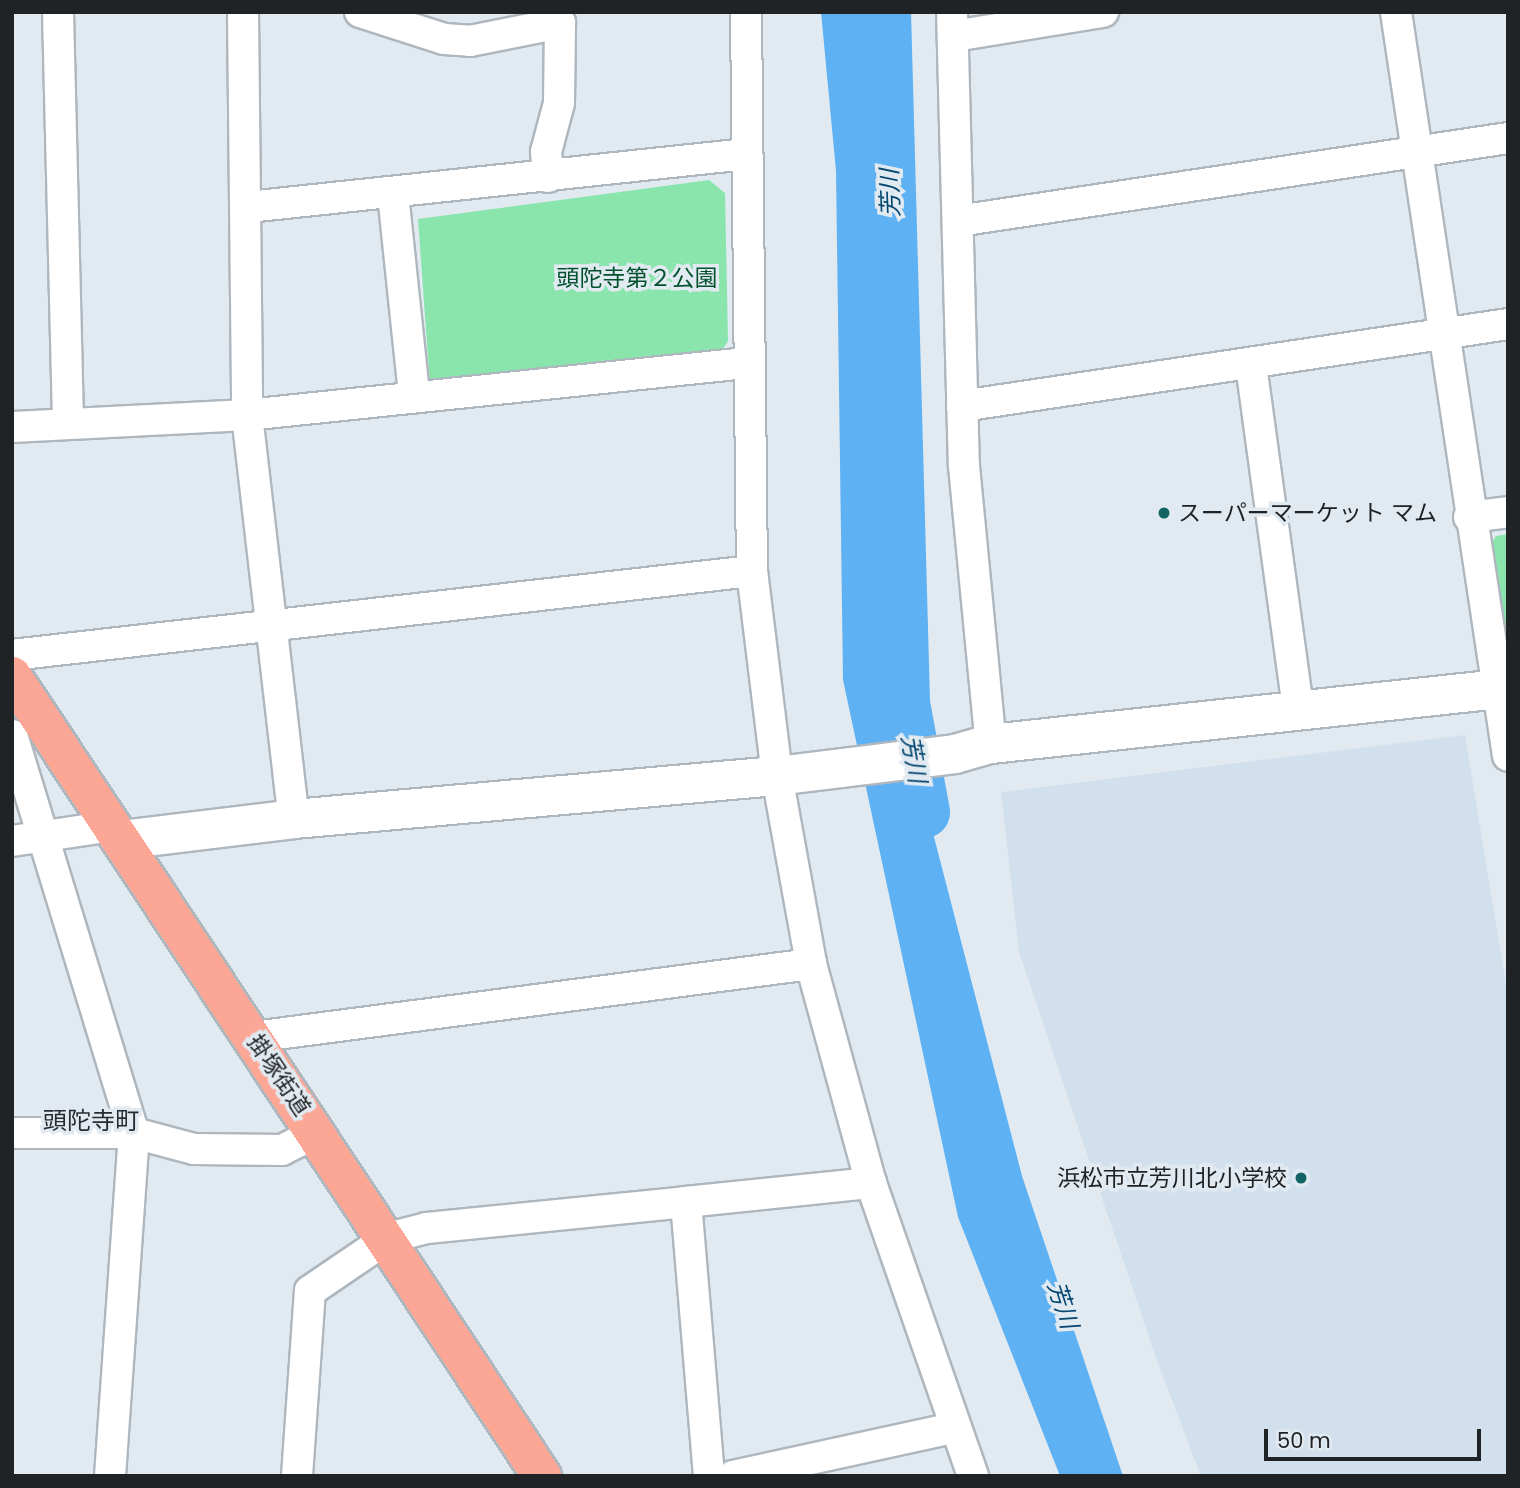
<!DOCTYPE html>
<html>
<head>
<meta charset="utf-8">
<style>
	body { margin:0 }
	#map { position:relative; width:1520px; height:1488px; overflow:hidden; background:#e2eaf1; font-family:Poppins,"Noto Sans JP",sans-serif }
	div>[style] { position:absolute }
	.built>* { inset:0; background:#d1e0ec }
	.green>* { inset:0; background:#89e5ac }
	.water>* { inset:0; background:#5eb1f3 }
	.river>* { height:52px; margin:-26px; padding:0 26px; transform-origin:26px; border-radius:26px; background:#5eb1f3 }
	.roads { filter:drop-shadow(2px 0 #afb7be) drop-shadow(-2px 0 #afb7be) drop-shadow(0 2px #afb7be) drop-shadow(0 -2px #afb7be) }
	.street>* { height:30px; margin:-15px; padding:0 15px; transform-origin:15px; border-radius:15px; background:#fff }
	.secondary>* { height:38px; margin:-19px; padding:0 19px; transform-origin:19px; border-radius:19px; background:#fff }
	.highway>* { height:38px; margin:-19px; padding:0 19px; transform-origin:19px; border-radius:19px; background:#fca795 }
	.dots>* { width:19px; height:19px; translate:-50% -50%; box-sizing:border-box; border:4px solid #e2eaf1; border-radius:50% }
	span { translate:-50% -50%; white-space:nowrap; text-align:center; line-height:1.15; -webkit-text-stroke:7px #e2eaf1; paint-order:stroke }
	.park-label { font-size:23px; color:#01512d }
	.poi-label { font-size:23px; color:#202325 }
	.left { translate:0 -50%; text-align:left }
	.right { translate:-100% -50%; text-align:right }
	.street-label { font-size:23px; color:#202325 }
	.water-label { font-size:24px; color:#044771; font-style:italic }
	.neighbourhood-label { font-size:24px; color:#252b30 }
	.frame { position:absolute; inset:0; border:14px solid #202325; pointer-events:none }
	.scale { position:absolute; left:1264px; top:1429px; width:217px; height:32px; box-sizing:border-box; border:4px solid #202325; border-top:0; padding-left:9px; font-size:21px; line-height:24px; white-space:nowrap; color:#202325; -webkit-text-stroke:5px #e2eaf1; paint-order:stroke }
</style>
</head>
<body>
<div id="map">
	<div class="built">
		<i style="clip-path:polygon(1465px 735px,1508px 997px,1508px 1476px,1201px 1476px,1156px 1358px,1019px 952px,1001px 792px)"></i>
	</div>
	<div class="green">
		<i style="clip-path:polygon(709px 180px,725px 193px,728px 341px,715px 361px,430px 385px,418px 219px)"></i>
		<i style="clip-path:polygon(1508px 534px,1508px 668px,1484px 556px,1496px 536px)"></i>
	</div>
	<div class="water">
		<i style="clip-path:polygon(821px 12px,886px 12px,894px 683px,1022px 1176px,1123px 1476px,1060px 1476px,958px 1217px,843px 680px,836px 171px)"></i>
	</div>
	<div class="river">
		<i style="left:885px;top:12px;width:691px;rotate:88.42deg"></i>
		<i style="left:904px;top:703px;width:111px;rotate:79.6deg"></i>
	</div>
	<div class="roads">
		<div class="street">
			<i style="left:58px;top:12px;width:412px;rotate:88.6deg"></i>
			<i style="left:243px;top:12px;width:403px;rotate:89.4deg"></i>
			<i style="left:247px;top:415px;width:407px;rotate:83.4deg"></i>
			<i style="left:360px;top:12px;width:88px;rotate:17.8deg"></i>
			<i style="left:444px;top:39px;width:26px;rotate:4deg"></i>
			<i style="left:470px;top:41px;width:92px;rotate:-11.3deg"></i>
			<i style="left:560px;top:23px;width:80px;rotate:90.7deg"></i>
			<i style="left:559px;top:103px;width:51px;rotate:104.9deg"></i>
			<i style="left:546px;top:152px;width:25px;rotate:85deg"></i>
			<i style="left:746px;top:12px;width:559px;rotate:89.39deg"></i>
			<i style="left:752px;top:571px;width:207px;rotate:83deg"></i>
			<i style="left:777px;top:776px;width:191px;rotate:79.7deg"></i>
			<i style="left:811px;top:964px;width:227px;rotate:74.7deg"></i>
			<i style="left:871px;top:1183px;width:310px;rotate:70.8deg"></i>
			<i style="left:952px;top:12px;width:454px;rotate:88.5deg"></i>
			<i style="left:964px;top:466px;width:279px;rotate:84.5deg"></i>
			<i style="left:1396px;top:12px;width:752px;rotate:81.44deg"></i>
			<i style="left:954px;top:36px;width:151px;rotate:-9.2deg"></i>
			<i style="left:393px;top:194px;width:201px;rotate:84deg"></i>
			<i style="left:248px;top:207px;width:501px;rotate:-6.07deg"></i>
			<i style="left:958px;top:221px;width:556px;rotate:-8.58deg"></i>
			<i style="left:1251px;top:365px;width:347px;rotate:82.2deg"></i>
			<i style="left:962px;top:406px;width:552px;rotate:-8.54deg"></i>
			<i style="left:12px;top:427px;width:235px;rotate:-2.9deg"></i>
			<i style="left:247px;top:415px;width:502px;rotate:-5.95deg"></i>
			<i style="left:1469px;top:517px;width:39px;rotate:-7deg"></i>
			<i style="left:12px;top:655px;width:745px;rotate:-6.48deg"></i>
			<i style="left:12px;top:735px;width:416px;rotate:73deg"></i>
			<i style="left:134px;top:1133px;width:344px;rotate:94deg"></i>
			<i style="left:12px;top:841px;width:100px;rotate:-8.6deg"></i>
			<i style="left:254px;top:1037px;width:562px;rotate:-7.47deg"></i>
			<i style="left:12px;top:1133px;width:122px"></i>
			<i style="left:134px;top:1133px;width:62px;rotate:14.9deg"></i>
			<i style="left:194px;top:1149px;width:88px;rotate:0.7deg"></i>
			<i style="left:282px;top:1150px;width:39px;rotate:-27deg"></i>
			<i style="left:297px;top:1476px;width:185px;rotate:-86deg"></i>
			<i style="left:310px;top:1291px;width:94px;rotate:-34.2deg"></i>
			<i style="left:388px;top:1238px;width:40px;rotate:-14.4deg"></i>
			<i style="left:427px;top:1228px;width:260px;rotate:-5.7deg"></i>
			<i style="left:709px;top:1476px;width:275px;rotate:-94.8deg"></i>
			<i style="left:686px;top:1202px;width:186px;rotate:-5.9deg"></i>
			<i style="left:733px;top:1476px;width:226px;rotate:-12.3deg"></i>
		</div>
		<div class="secondary">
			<i style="left:121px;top:840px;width:174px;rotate:-6.9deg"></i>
			<i style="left:294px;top:819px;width:485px;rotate:-5.1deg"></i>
			<i style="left:777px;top:776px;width:179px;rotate:-7deg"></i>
			<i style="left:955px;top:754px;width:37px;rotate:-16deg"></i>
			<i style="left:991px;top:744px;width:520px;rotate:-6.18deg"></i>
		</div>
		<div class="highway">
			<i style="left:12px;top:676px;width:960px;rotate:56.48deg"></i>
		</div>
	</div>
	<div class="dots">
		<i style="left:1164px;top:513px;background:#136365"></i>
		<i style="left:1301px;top:1178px;background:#136365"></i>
	</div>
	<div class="park-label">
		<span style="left:637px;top:278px">頭陀寺第２公園</span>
	</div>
	<div class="poi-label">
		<span class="left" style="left:1178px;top:513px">スーパーマーケット マム</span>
		<span class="right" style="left:1287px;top:1178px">浜松市立芳川北小学校</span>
	</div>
	<div class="street-label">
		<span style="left:279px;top:1075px;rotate:56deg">掛塚街道</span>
	</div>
	<div class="water-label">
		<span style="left:890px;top:193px;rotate:-92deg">芳川</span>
		<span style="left:914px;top:759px;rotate:80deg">芳川</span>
		<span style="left:1063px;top:1305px;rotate:72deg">芳川</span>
	</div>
	<div class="neighbourhood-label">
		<span style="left:91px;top:1121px">頭陀寺町</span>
	</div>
	<div class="frame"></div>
	<div class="scale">50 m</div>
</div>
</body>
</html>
